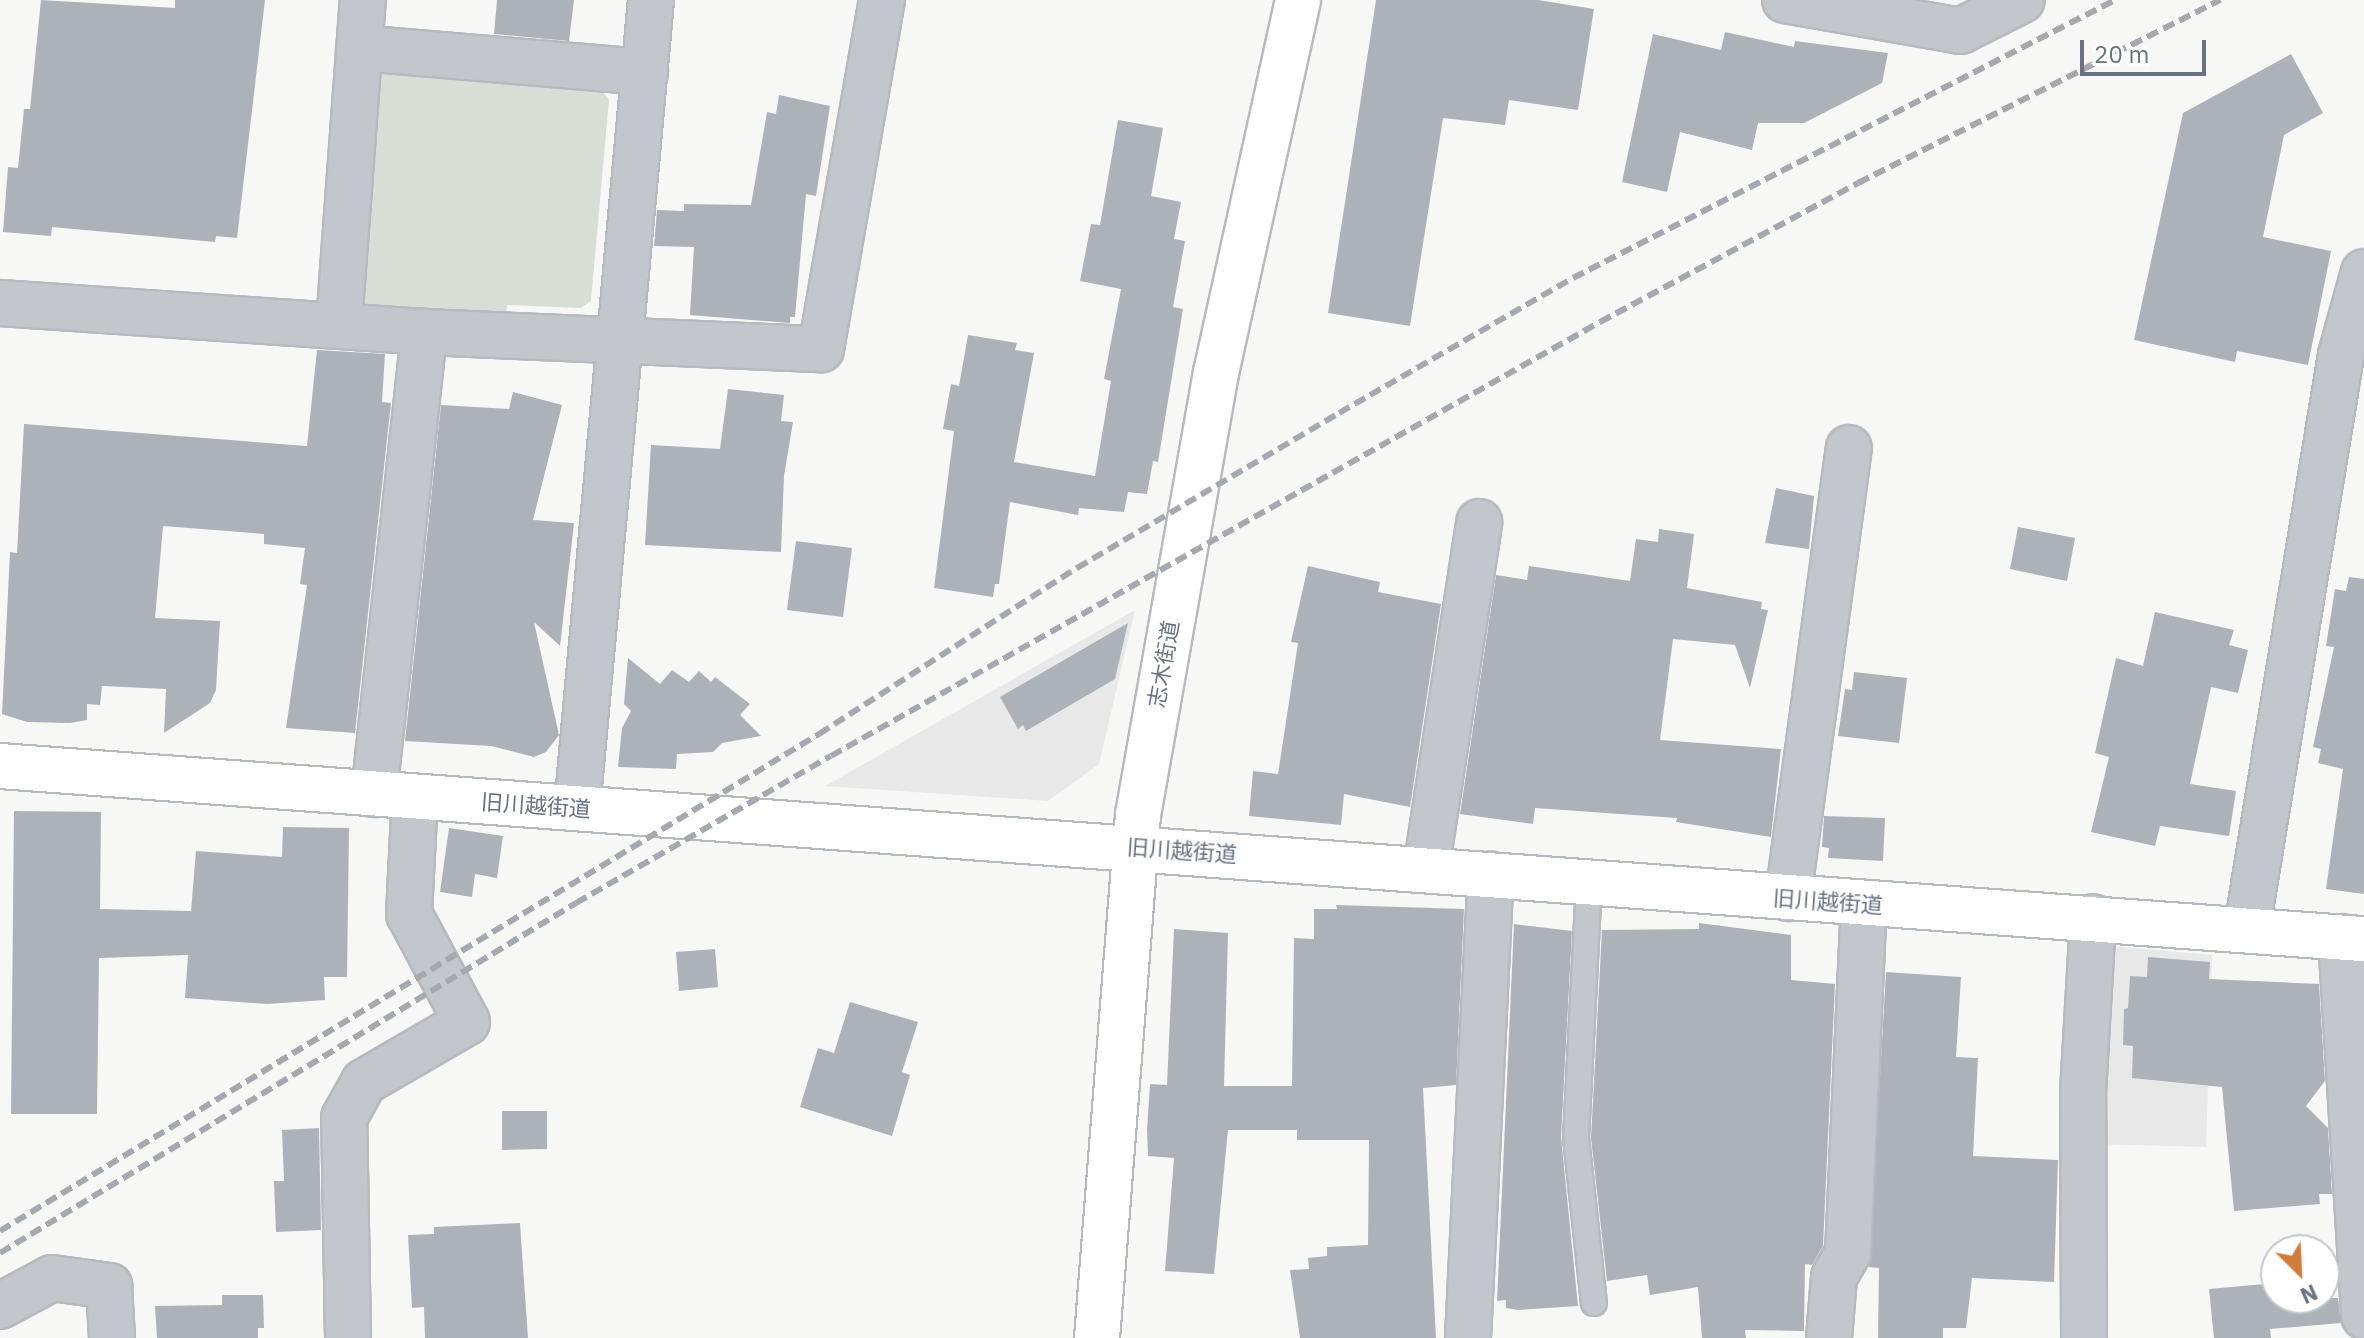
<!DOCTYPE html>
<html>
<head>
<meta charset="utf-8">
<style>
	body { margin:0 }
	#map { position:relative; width:2364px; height:1338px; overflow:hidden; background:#f7f7f5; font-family:"IBM Plex Sans","Noto Sans JP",sans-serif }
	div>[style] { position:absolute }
	.built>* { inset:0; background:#e8e8e8 }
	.green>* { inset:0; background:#d8ded6 }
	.building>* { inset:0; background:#adb2b8 }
	.roads { filter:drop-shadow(2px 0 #b6b9be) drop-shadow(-2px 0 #b6b9be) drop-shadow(0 2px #b6b9be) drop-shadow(0 -2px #b6b9be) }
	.lane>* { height:24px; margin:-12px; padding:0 12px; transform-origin:12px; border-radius:12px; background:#c3c6ca }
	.street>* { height:44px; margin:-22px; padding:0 22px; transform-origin:22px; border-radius:22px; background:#c3c6ca }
	.secondary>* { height:44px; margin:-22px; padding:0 22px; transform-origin:22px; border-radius:22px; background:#fff }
	.primary>* { height:44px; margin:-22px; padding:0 22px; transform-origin:22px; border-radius:22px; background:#fff }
	.rail>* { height:6px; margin-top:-3px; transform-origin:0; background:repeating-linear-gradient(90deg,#a5a8ae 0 12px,transparent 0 18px) }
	span { translate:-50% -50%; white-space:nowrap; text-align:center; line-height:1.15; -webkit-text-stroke:8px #fff; paint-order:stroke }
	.street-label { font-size:22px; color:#697283 }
	.north { position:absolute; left:2260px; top:1234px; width:80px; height:80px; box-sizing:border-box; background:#fff; border:2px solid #c3c7cd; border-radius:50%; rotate:156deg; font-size:22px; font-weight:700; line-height:32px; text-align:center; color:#697283 }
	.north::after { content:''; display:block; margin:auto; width:28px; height:36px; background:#d47b38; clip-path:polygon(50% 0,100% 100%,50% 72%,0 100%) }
	.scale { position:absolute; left:2080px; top:40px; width:126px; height:36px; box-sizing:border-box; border:4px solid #697283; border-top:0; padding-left:10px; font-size:24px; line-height:28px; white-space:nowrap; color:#697283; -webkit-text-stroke:6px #fff; paint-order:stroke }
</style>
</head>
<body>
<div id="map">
	<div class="built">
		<i style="clip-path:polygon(1135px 610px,1099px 764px,1048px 801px,825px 786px)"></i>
		<i style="clip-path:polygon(2100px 945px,2212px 955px,2206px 1147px,2095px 1144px)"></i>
	</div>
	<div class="green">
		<i style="clip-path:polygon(385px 60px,601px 89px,609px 100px,591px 301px,581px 308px,507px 305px,506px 316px,366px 309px,354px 290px,369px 73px)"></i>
	</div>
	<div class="building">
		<i style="clip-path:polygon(41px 0,175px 8px,175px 0,265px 0,237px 238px,216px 236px,215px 242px,52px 227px,51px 236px,3px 232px,8px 167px,18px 168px,24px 109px,30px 109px)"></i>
		<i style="clip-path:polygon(497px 0,574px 0,569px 41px,494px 34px)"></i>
		<i style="clip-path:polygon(1376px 0,1538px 0,1594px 9px,1578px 110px,1509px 100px,1505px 125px,1443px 118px,1410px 326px,1328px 313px)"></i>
		<i style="clip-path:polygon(1725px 32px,1794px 47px,1795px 41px,1888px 53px,1882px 83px,1804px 123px,1758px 123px,1752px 150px,1680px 132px,1667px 192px,1622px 182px,1653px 34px,1721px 50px)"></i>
		<i style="clip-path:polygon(2291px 54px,2323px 113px,2284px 135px,2263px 237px,2331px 251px,2308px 365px,2237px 351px,2235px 362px,2134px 340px,2183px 113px)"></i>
		<i style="clip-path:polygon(779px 95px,830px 106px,816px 196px,806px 194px,795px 317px,790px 317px,790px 323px,690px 315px,694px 247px,654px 246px,657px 210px,684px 211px,684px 204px,751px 205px,767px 112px,776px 114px)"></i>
		<i style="clip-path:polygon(1118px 120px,1163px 128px,1151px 196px,1181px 202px,1174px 239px,1185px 241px,1173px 307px,1183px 309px,1158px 462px,1153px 461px,1147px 494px,1128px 492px,1124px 512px,1079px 508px,1078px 515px,1010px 502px,999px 584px,995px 584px,993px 597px,934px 588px,954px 431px,943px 429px,951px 384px,959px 386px,968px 335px,1017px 343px,1015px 350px,1034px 353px,1014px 462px,1095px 476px,1111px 381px,1104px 379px,1121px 289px,1080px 281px,1091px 224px,1100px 225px)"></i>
		<i style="clip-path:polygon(317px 350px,385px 354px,382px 402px,391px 403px,355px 733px,286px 728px,307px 585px,300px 584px,305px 548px,264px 544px,264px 534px,163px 526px,155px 618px,220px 621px,216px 690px,210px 703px,164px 733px,166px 689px,102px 686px,100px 705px,87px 704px,87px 720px,70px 723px,27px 722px,2px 714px,10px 552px,17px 553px,24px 424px,307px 446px)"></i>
		<i style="clip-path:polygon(728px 389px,784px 395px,781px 421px,793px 422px,784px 476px,781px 552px,645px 545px,651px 445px,720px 449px)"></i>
		<i style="clip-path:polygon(513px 392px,562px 405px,533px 520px,574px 523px,560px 646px,534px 622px,559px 735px,546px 752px,534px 757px,491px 746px,405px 741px,441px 405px,509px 409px)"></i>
		<i style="clip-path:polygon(1776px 488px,1814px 496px,1809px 549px,1765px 543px)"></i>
		<i style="clip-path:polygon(2018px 527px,2075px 538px,2067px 581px,2010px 569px)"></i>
		<i style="clip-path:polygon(1659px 529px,1694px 534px,1687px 588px,1762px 602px,1761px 609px,1768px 610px,1750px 688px,1735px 645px,1673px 639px,1660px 740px,1781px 749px,1771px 837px,1676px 822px,1677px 818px,1535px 808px,1533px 824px,1460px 814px,1496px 575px,1527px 580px,1529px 566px,1630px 581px,1636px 539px,1658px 542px)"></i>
		<i style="clip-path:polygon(796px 541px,852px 548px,843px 617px,787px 610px)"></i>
		<i style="clip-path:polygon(1308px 566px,1380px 582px,1378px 592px,1441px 604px,1410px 807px,1344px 794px,1341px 825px,1249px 816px,1253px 771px,1278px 774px,1298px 643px,1291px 642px)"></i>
		<i style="clip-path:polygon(2349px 577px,2364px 579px,2364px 894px,2326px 889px,2343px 769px,2318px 763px,2321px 749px,2313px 747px,2334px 647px,2326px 646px,2335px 589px,2346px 591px)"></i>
		<i style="clip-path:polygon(2155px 612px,2234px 630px,2229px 645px,2248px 650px,2238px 693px,2211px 687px,2190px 784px,2236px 791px,2229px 836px,2160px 826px,2155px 846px,2091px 832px,2109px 757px,2095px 753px,2116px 658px,2143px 666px)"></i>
		<i style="clip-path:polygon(1128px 623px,1115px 679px,1026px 731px,1023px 725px,1018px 729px,1000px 697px)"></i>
		<i style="clip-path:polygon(628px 658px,660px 684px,672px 670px,689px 682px,699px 671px,711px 682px,715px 677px,750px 704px,740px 715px,761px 736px,722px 743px,713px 752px,677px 754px,676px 769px,618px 767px,622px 728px,631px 711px,624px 704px)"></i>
		<i style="clip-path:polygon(1854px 672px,1907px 678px,1899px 743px,1838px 736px,1845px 689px,1852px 690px)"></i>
		<i style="clip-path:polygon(14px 811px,101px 812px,100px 909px,191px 911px,196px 851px,282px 857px,283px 827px,349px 828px,347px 977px,324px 977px,325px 1000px,267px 1004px,185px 998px,188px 955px,99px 958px,97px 1114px,11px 1114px)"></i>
		<i style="clip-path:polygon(1824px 816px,1885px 818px,1883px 861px,1828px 858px,1829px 848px,1822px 847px)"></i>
		<i style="clip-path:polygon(449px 828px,503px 836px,497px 878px,475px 874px,472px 897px,440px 892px)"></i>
		<i style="clip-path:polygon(1336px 905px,1464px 909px,1456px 1085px,1423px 1088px,1436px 1338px,1300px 1338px,1290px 1270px,1309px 1269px,1308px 1258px,1327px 1256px,1327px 1247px,1368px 1245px,1369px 1140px,1297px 1140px,1297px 1130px,1228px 1130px,1214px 1274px,1165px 1271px,1174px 1158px,1148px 1156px,1147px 1130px,1150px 1084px,1167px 1085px,1174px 929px,1228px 933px,1224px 1086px,1292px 1086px,1294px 938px,1314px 939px,1314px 909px,1337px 909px)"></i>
		<i style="clip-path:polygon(1699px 923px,1791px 935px,1791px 980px,1835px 984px,1823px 1246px,1812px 1265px,1805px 1264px,1804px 1331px,1745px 1330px,1746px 1338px,1702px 1338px,1698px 1287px,1650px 1295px,1647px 1275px,1607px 1281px,1591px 1138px,1602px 930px,1699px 929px)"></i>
		<i style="clip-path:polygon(1514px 924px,1572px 931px,1561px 1137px,1578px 1306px,1518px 1310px,1506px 1308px,1506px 1300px,1497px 1301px)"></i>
		<i style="clip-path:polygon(715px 949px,718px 987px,679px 991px,676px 952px)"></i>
		<i style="clip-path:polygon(2148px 957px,2210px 962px,2209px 979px,2319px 984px,2325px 1081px,2306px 1106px,2328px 1128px,2332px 1194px,2319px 1194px,2320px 1204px,2234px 1211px,2222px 1087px,2132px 1078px,2133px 1046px,2123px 1045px,2124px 1009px,2128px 1008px,2130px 976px,2147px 977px)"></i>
		<i style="clip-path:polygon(1886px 972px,1961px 977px,1956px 1057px,1978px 1058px,1973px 1156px,2058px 1160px,2054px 1282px,1972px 1278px,1966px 1328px,1943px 1328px,1943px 1338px,1878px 1338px,1879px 1268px,1869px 1267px)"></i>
		<i style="clip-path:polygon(850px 1002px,918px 1022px,902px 1072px,910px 1075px,892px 1136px,800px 1107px,818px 1048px,834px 1053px)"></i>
		<i style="clip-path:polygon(502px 1111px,547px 1111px,547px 1149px,502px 1150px)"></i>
		<i style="clip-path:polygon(319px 1128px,321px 1230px,276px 1232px,274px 1181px,284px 1181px,282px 1130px)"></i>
		<i style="clip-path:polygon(520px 1223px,528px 1338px,425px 1338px,424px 1307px,412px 1308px,408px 1235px,434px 1234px,434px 1227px)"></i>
		<i style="clip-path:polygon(2276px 1283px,2276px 1298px,2338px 1298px,2341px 1323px,2270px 1329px,2271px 1338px,2214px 1338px,2209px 1289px)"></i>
		<i style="clip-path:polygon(222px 1295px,263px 1295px,264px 1328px,258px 1328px,258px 1338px,157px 1338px,155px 1306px,222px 1305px)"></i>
	</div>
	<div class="roads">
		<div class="lane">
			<i style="left:1589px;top:882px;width:256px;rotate:92.9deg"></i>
			<i style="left:1576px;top:1138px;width:166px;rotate:83.8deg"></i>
		</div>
		<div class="street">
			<i style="left:1785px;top:0;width:178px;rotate:10deg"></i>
			<i style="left:1960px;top:31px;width:69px;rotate:-26.6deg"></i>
			<i style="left:359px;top:48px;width:287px;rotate:4.8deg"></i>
			<i style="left:0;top:303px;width:425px;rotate:3.9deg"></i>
			<i style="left:424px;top:332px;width:397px;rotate:2.5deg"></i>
			<i style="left:821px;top:349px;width:354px;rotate:-80.1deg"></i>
			<i style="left:339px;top:324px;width:325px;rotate:-85.8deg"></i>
			<i style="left:374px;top:794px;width:465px;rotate:-83.8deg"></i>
			<i style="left:577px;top:808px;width:811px;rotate:-84.77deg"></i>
			<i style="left:1426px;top:870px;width:352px;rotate:-81.3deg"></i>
			<i style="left:1788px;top:898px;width:454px;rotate:-82.3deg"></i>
			<i style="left:2247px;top:928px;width:581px;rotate:-80.68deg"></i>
			<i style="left:2341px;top:355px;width:86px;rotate:-74.5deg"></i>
			<i style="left:2341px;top:937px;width:380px;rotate:86.5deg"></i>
			<i style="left:0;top:1306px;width:59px;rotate:-28.3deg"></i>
			<i style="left:52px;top:1278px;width:58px;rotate:8deg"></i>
			<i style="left:109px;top:1286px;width:52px;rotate:86.7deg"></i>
			<i style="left:348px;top:1338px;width:220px;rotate:-91deg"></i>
			<i style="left:344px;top:1118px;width:41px;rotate:-60.9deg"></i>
			<i style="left:364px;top:1082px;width:119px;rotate:-30.2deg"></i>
			<i style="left:467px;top:1022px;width:123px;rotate:-118.2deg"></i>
			<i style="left:409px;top:914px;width:118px;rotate:-87.1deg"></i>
			<i style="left:1468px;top:1338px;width:464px;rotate:-87.2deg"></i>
			<i style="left:1829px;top:1338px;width:61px;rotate:-85.3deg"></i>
			<i style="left:1834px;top:1277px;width:28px;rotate:-60deg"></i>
			<i style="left:1848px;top:1253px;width:350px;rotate:-87.4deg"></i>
			<i style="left:2084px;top:1338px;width:245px;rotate:-90.2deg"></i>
			<i style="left:2083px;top:1093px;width:176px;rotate:-86.7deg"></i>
		</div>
		<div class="secondary">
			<i style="left:0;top:766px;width:2370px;rotate:4.19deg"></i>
		</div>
		<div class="primary">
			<i style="left:1097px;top:1338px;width:525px;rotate:-85.52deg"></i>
			<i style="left:1138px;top:815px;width:449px;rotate:-80deg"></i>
			<i style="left:1216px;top:373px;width:382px;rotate:-77.6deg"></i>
		</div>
	</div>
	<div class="rail">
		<i style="left:0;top:1231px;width:958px;rotate:-31.25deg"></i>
		<i style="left:819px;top:734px;width:307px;rotate:-32.8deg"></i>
		<i style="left:1077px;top:568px;width:304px;rotate:-30.6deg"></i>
		<i style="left:1339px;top:413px;width:270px;rotate:-30deg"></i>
		<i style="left:1573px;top:278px;width:609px;rotate:-27.15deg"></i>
		<i style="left:0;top:1253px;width:674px;rotate:-31.28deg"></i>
		<i style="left:576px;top:903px;width:294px;rotate:-30deg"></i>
		<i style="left:831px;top:756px;width:883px;rotate:-29.44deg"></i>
		<i style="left:1600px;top:322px;width:293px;rotate:-28.3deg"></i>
		<i style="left:1858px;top:183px;width:406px;rotate:-26.8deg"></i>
	</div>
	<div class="street-label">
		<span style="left:1163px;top:664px;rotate:-80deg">志木街道</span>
		<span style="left:536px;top:805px;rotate:4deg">旧川越街道</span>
		<span style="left:1182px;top:850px;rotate:4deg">旧川越街道</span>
		<span style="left:1828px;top:901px;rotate:4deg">旧川越街道</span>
	</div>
	<div class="north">N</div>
	<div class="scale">20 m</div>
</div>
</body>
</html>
